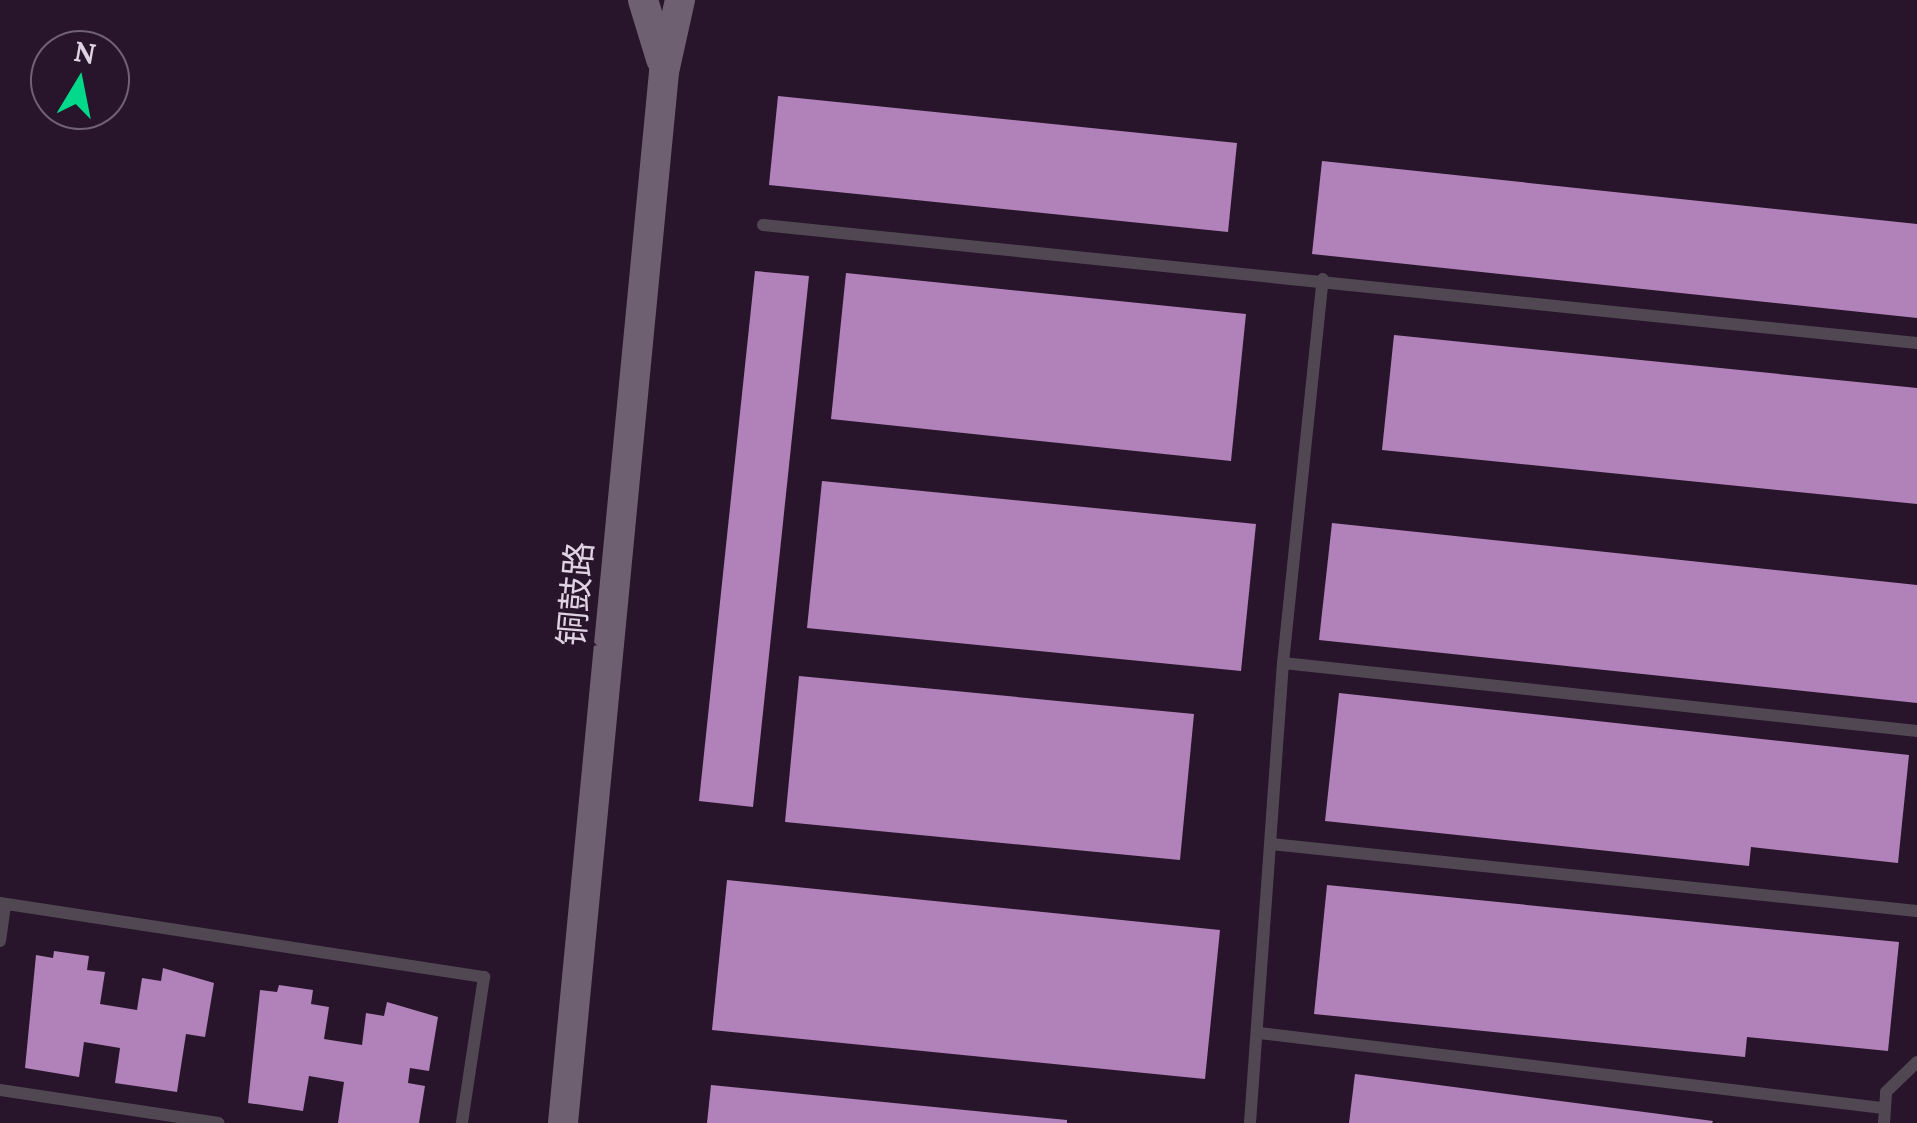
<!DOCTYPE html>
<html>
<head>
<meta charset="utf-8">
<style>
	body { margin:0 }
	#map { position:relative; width:1917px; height:1123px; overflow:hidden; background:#28152b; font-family:Lora,"Noto Sans SC",serif }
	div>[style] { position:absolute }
	.building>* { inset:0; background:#b082b9 }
	.lane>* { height:12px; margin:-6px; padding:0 6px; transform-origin:6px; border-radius:6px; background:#514753 }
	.secondary>* { height:30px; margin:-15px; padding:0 15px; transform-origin:15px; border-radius:15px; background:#6e5f71 }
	span { translate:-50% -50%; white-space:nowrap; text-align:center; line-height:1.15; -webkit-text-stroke:10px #28152b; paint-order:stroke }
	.street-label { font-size:35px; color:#dfd2e2 }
	.north { position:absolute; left:30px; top:30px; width:100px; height:100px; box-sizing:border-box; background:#28152b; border:2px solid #716174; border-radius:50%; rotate:10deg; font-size:28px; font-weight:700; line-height:40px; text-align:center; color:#dfd2e2 }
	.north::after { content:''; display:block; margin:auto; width:35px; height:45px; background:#03d98b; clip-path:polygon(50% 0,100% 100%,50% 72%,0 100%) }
</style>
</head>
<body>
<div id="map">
	<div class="building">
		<i style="clip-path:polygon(778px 96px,1237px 143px,1228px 232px,769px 185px)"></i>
		<i style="clip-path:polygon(1322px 161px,1917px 224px,1917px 318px,1312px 254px)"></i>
		<i style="clip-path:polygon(755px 271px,809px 276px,753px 807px,699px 801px)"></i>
		<i style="clip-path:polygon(846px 273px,1246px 314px,1231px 461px,831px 419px)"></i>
		<i style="clip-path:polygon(1394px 335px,1917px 388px,1917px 504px,1382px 450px)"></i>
		<i style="clip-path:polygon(822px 481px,1256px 524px,1241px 671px,807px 628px)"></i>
		<i style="clip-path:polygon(1332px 523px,1917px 585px,1917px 703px,1319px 640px)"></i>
		<i style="clip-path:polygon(799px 676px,1194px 714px,1180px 860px,785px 822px)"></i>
		<i style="clip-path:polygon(1339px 693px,1909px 755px,1898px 863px,1751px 847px,1749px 866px,1325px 821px)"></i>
		<i style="clip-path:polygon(727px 880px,1220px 930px,1205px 1079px,712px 1030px)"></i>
		<i style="clip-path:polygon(1327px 885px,1899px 942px,1888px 1051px,1747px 1037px,1745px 1057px,1314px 1014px)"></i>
		<i style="clip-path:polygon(54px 951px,89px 956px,87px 970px,105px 972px,100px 1004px,137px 1010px,142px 978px,161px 981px,163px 968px,214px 983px,205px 1037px,186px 1034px,177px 1092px,115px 1083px,120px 1048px,84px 1042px,79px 1077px,25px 1068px,36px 955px,53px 958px)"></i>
		<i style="clip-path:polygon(279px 985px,313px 990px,311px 1004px,329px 1007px,324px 1039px,362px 1045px,366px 1013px,384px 1016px,387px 1002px,438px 1017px,429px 1071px,410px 1068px,408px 1083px,425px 1086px,419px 1123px,338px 1123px,344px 1082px,309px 1076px,303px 1111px,248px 1103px,260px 990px,277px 992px)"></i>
		<i style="clip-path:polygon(1355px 1074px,1713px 1121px,1712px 1123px,1349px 1123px)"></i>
		<i style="clip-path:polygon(711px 1085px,1067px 1120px,1067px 1123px,707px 1123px)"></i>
	</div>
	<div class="lane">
		<i style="left:763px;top:225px;width:1160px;rotate:5.84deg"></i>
		<i style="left:1283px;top:663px;width:638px;rotate:6.12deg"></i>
		<i style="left:1271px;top:844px;width:649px;rotate:5.92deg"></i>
		<i style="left:0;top:903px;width:490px;rotate:8.7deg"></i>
		<i style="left:484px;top:977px;width:148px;rotate:98.6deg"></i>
		<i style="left:0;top:941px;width:37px;rotate:-82deg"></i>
		<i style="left:1259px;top:1033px;width:627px;rotate:6.86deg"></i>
		<i style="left:0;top:1090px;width:221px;rotate:8.6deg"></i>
		<i style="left:1250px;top:1123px;width:461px;rotate:-85.9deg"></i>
		<i style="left:1283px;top:663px;width:386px;rotate:-84.1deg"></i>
		<i style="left:1884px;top:1123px;width:31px;rotate:-86deg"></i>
		<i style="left:1886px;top:1092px;width:43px;rotate:-44.1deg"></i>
	</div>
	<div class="secondary">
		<i style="left:643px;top:0;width:62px;rotate:73deg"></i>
		<i style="left:563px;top:1123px;width:1056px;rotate:-84.51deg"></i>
		<i style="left:664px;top:72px;width:74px;rotate:-77.5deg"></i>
	</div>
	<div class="street-label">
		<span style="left:576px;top:594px;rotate:-85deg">铜鼓路</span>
	</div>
	<div class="north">N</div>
</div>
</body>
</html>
